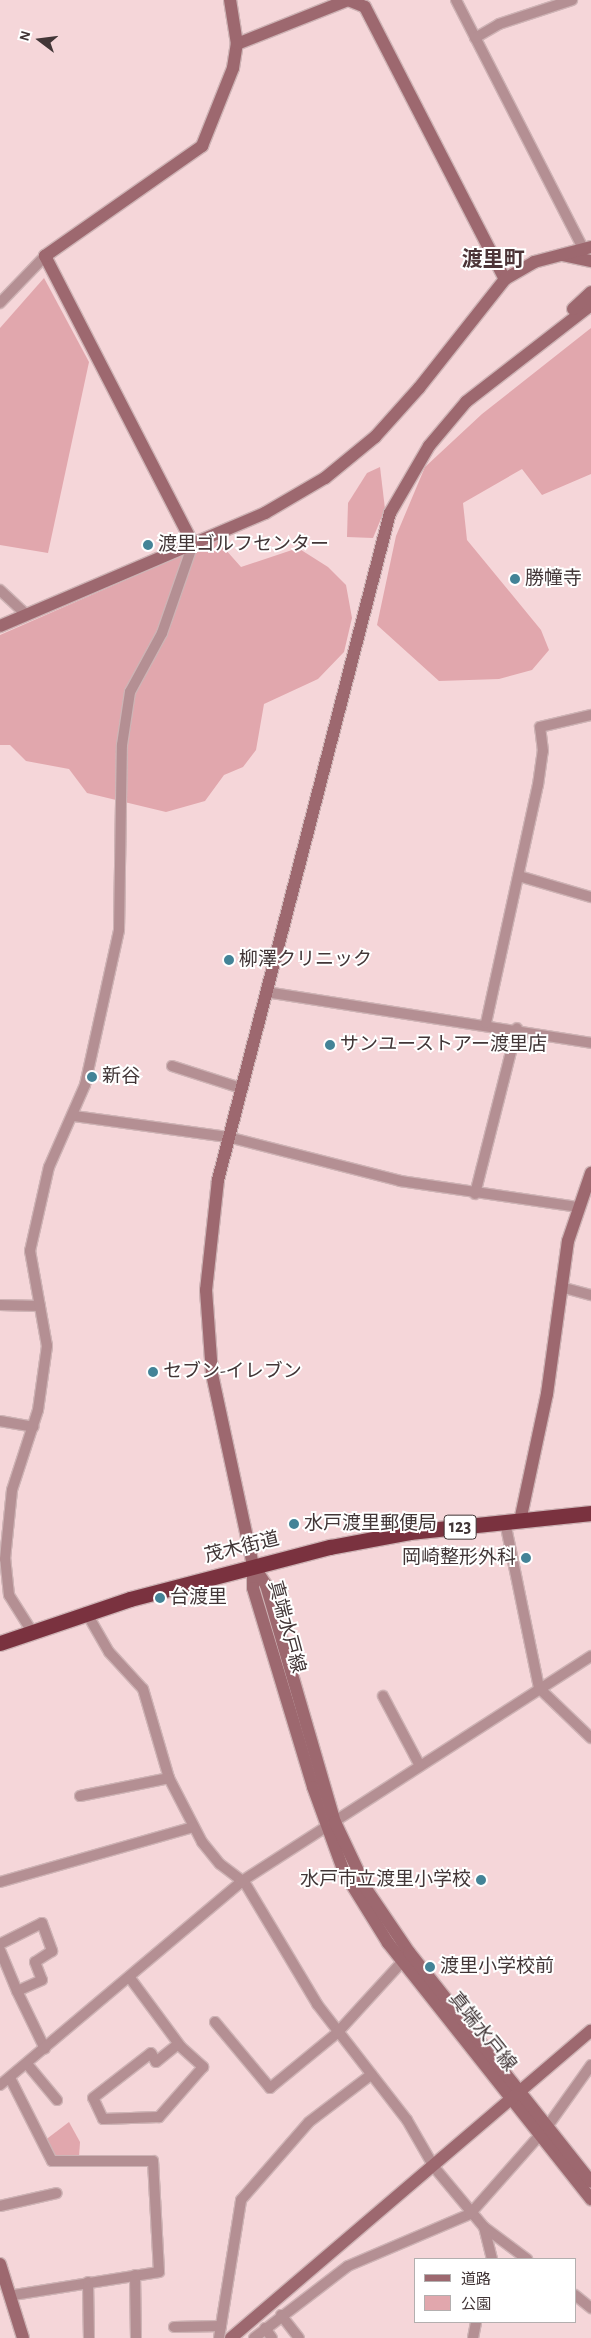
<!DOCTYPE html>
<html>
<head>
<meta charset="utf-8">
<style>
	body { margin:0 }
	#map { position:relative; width:591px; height:2338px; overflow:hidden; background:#f5d6d9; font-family:"Alegreya Sans","Noto Sans JP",sans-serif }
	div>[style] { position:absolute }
	.green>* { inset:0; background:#e1a7ad }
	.roads { filter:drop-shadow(1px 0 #ceb3b5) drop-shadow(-1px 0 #ceb3b5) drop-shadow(0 1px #ceb3b5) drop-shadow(0 -1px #ceb3b5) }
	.street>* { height:10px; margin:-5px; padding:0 5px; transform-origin:5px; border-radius:5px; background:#b48f93 }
	.secondary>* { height:12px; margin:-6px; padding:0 6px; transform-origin:6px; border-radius:6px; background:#9d686f }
	.highway>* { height:15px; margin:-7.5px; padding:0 7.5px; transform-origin:7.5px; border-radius:7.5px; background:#7a323f }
	.dots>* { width:14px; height:14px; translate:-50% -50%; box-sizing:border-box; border:2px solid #fff; border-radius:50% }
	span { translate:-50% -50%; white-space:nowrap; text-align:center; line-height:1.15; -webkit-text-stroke:4px #fff; paint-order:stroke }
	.shield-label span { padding:1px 4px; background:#fff; border:1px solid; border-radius:4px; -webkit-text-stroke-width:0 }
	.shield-label { font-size:18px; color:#423637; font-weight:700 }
	.poi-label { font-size:19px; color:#423637 }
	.left { translate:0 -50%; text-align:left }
	.right { translate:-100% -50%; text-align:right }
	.street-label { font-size:19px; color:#423637 }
	.quarter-label { font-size:21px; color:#4c3437; font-weight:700 }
	.legend { position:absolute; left:414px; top:2258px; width:162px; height:65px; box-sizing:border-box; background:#fff; border:1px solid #b3afaf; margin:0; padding:6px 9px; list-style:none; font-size:15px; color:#423637 }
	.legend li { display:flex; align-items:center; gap:10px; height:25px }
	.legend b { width:25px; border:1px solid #b3afaf }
	.north { position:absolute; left:15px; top:15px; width:50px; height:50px; -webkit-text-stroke:4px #fff; paint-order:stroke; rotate:285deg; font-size:14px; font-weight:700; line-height:20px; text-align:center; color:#423637 }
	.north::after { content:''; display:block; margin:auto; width:18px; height:22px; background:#423637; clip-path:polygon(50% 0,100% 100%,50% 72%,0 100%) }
</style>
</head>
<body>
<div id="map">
	<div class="green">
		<i style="clip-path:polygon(44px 278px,89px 362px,48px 553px,0 545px,0 328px)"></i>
		<i style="clip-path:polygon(591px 328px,591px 474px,542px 495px,522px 469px,463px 503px,467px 540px,541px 630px,549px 650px,532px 670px,499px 679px,439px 681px,377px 625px,396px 536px,425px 467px,482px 414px)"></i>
		<i style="clip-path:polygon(380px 467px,385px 509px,373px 538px,347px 537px,348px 503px,367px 473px)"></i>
		<i style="clip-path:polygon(217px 540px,241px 567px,298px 548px,328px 567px,346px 585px,352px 618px,344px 652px,318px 679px,264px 704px,256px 750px,243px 767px,224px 775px,205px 801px,166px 812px,87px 793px,69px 769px,26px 761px,10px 745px,0 745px,0 635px)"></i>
		<i style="clip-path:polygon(69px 2122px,80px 2142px,79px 2157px,53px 2157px,44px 2141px)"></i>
	</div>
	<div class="roads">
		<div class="street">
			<i style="left:456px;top:0;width:276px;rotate:62.9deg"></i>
			<i style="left:475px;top:38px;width:28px;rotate:-30deg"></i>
			<i style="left:499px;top:24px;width:77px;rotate:-18.2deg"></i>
			<i style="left:0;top:303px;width:65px;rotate:-46.2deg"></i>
			<i style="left:0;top:590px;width:34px;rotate:43deg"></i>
			<i style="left:519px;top:876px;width:75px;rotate:16.3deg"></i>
			<i style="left:266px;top:992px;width:329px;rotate:8.9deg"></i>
			<i style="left:486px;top:1023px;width:244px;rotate:-77.7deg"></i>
			<i style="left:538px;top:785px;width:34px;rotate:-82deg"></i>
			<i style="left:543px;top:751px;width:24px;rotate:-97deg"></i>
			<i style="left:540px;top:727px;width:52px;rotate:-13.2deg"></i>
			<i style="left:172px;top:1066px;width:72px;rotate:17.7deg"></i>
			<i style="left:74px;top:1116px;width:155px;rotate:7.8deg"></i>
			<i style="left:228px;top:1137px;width:178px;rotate:14.3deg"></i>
			<i style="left:400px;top:1181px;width:181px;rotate:8.3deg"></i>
			<i style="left:475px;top:1194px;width:171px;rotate:-75.8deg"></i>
			<i style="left:561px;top:1287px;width:31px;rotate:15deg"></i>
			<i style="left:0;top:1305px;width:40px;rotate:1.4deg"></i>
			<i style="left:0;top:1421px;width:34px;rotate:10deg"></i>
			<i style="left:505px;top:1522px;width:169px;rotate:78.4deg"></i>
			<i style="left:539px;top:1688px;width:72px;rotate:43.9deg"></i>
			<i style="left:86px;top:1612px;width:46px;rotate:60.1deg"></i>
			<i style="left:109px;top:1652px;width:50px;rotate:47.4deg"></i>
			<i style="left:143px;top:1689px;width:93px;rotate:73.7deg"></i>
			<i style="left:169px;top:1778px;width:72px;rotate:62.7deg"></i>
			<i style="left:202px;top:1842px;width:28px;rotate:51deg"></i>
			<i style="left:220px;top:1864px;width:31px;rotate:37deg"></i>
			<i style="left:245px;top:1883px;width:141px;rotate:59.2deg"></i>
			<i style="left:317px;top:2004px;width:147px;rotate:52.2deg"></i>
			<i style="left:407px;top:2120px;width:54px;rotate:60.1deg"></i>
			<i style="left:434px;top:2167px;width:78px;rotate:50.2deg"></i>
			<i style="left:484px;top:2227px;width:33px;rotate:76deg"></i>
			<i style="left:31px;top:1630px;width:41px;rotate:-122.2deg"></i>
			<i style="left:9px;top:1595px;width:36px;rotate:-96deg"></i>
			<i style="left:5px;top:1559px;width:69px;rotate:-84.2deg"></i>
			<i style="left:12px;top:1490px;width:84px;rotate:-72deg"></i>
			<i style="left:38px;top:1410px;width:65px;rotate:-82deg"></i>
			<i style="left:47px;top:1346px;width:97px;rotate:-100.1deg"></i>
			<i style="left:30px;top:1251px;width:86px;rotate:-77.3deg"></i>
			<i style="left:49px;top:1167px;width:90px;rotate:-66.3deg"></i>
			<i style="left:85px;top:1085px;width:159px;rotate:-77.6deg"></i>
			<i style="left:119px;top:930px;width:185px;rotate:-89.1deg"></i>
			<i style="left:122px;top:745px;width:54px;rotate:-81.4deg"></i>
			<i style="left:130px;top:692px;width:67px;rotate:-61.5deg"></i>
			<i style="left:162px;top:633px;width:94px;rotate:-70.8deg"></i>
			<i style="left:383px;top:1696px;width:79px;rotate:62.1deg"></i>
			<i style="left:80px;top:1796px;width:91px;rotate:-11.4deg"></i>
			<i style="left:0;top:1882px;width:201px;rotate:-15.9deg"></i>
			<i style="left:0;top:1944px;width:47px;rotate:-26.6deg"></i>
			<i style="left:42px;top:1923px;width:30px;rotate:70deg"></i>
			<i style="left:52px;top:1951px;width:20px;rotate:147deg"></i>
			<i style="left:35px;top:1962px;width:19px;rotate:69deg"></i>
			<i style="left:42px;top:1980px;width:27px;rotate:156deg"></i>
			<i style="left:17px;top:1991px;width:44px;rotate:-112.5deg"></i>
			<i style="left:130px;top:1978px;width:86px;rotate:53.5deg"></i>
			<i style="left:181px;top:2047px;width:30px;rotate:42deg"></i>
			<i style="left:203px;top:2067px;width:67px;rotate:131.3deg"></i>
			<i style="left:159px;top:2117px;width:56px;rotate:178deg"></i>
			<i style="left:103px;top:2119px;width:23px;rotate:-115deg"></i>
			<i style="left:93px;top:2098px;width:73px;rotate:-37.8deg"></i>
			<i style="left:151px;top:2053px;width:10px;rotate:61deg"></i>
			<i style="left:156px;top:2062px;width:28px;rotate:-39deg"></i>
			<i style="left:17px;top:1991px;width:64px;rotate:64.2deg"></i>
			<i style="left:215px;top:2022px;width:86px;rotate:50.2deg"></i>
			<i style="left:270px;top:2088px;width:87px;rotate:-39.4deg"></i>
			<i style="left:337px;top:2033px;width:96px;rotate:-47.5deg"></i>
			<i style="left:27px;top:2064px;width:47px;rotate:50.2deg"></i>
			<i style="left:10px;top:2078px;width:93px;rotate:63.2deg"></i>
			<i style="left:52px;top:2161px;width:101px"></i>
			<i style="left:153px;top:2161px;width:111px;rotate:86.9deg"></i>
			<i style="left:159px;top:2272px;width:148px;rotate:171deg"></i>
			<i style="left:0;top:2085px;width:317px;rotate:-40.1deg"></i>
			<i style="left:242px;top:1881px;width:415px;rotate:-32.8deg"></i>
			<i style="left:0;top:2206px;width:58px;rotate:-12.8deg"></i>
			<i style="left:484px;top:2227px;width:54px;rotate:36.7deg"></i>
			<i style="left:135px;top:2275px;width:63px;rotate:89.1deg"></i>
			<i style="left:88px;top:2282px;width:56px;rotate:89deg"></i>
			<i style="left:575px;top:2295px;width:21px;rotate:39deg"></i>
			<i style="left:281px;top:2315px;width:29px;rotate:52deg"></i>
			<i style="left:174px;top:2327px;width:47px;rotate:-1.2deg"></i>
			<i style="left:265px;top:2328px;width:12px;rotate:55deg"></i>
			<i style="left:219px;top:2338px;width:140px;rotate:-80.9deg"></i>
			<i style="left:241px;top:2200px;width:103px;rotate:-48.9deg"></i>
			<i style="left:309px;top:2122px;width:78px;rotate:-37.2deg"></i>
			<i style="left:254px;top:2338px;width:118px;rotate:-37.5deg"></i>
			<i style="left:348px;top:2266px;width:133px;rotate:-23.1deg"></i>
			<i style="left:470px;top:2214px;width:116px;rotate:-48.5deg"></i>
			<i style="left:547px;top:2127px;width:76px;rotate:-54.6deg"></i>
			<i style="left:473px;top:2338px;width:16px;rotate:-79deg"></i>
		</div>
		<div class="secondary">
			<i style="left:237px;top:44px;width:119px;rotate:-21.6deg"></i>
			<i style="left:348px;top:0;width:18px;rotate:22deg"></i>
			<i style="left:365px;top:7px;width:306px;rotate:62.8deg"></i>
			<i style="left:562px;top:255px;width:30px;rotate:12deg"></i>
			<i style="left:591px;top:305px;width:158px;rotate:142.2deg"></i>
			<i style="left:466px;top:402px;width:57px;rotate:130.1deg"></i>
			<i style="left:429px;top:446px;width:78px;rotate:120.2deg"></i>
			<i style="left:390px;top:513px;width:689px;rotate:104.46deg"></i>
			<i style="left:218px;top:1180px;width:111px;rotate:96.2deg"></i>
			<i style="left:206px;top:1290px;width:84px;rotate:85.9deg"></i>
			<i style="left:212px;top:1374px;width:195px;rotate:77.9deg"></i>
			<i style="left:253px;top:1565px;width:23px;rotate:90deg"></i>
			<i style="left:253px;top:1588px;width:208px;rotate:73.2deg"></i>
			<i style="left:313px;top:1787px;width:90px;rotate:70deg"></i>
			<i style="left:344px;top:1872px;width:84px;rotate:58.2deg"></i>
			<i style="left:388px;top:1943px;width:327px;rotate:51.6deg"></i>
			<i style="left:573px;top:309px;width:25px;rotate:-43deg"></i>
			<i style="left:193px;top:544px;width:324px;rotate:-117.2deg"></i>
			<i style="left:45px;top:256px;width:192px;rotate:-35deg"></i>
			<i style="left:202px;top:146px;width:84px;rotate:-68.3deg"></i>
			<i style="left:233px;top:68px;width:24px;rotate:-81deg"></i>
			<i style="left:237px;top:44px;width:45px;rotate:-99deg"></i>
			<i style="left:0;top:626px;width:288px;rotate:-23.1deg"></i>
			<i style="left:265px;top:513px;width:69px;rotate:-30.3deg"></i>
			<i style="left:325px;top:478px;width:65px;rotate:-39.4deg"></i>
			<i style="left:375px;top:437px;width:66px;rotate:-48.1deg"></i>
			<i style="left:419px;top:388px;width:139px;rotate:-51.7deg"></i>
			<i style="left:505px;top:279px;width:34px;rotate:-30deg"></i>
			<i style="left:534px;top:262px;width:59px;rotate:-14.7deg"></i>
			<i style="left:520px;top:1521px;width:130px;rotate:-78deg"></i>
			<i style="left:547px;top:1394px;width:154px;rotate:-82.2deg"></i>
			<i style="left:568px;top:1241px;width:72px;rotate:-71.3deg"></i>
			<i style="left:253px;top:1565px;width:24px;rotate:57deg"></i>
			<i style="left:266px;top:1585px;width:247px;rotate:73.8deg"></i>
			<i style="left:335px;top:1822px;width:75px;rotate:64.8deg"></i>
			<i style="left:367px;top:1890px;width:75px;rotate:55.9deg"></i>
			<i style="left:409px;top:1952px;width:293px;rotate:51.6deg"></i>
			<i style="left:0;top:2264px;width:77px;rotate:72.7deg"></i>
			<i style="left:231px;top:2338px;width:473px;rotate:-40.5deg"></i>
		</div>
		<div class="highway">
			<i style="left:0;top:1643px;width:137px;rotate:-18.7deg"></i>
			<i style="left:130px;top:1599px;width:207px;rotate:-14.6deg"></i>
			<i style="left:330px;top:1547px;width:81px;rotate:-10.6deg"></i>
			<i style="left:410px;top:1532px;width:182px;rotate:-6deg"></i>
		</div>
	</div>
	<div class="dots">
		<i style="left:148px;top:545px;background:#438397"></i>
		<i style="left:515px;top:579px;background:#438397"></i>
		<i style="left:229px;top:960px;background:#438397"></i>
		<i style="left:330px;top:1045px;background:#438397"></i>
		<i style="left:92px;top:1077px;background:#438397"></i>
		<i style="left:153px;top:1372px;background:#438397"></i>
		<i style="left:294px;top:1524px;background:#438397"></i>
		<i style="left:526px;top:1558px;background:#438397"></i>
		<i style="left:160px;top:1598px;background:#438397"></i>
		<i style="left:481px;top:1880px;background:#438397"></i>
		<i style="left:430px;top:1967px;background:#438397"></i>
	</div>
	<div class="shield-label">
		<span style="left:460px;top:1527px">123</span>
	</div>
	<div class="poi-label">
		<span class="left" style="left:158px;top:545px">渡里ゴルフセンター</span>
		<span class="left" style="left:525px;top:579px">勝幢寺</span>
		<span class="left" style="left:239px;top:960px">柳澤クリニック</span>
		<span class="left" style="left:340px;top:1045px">サンユーストアー渡里店</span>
		<span class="left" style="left:102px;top:1077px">新谷</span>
		<span class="left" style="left:163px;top:1372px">セブン-イレブン</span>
		<span class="left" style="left:304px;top:1524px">水戸渡里郵便局</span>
		<span class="right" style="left:516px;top:1558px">岡崎整形外科</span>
		<span class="left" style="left:170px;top:1598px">台渡里</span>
		<span class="right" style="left:471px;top:1880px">水戸市立渡里小学校</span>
		<span class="left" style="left:440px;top:1967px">渡里小学校前</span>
	</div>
	<div class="street-label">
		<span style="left:242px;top:1548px;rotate:-14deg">茂木街道</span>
		<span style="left:286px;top:1627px;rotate:75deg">真端水戸線</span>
		<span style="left:482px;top:2032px;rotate:51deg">真端水戸線</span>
	</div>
	<div class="quarter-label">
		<span style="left:493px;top:260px">渡里町</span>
	</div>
	<ul class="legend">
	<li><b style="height:6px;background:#9d686f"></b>道路</li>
	<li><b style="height:14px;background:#e1a7ad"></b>公園</li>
	</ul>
	<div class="north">N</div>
</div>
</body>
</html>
